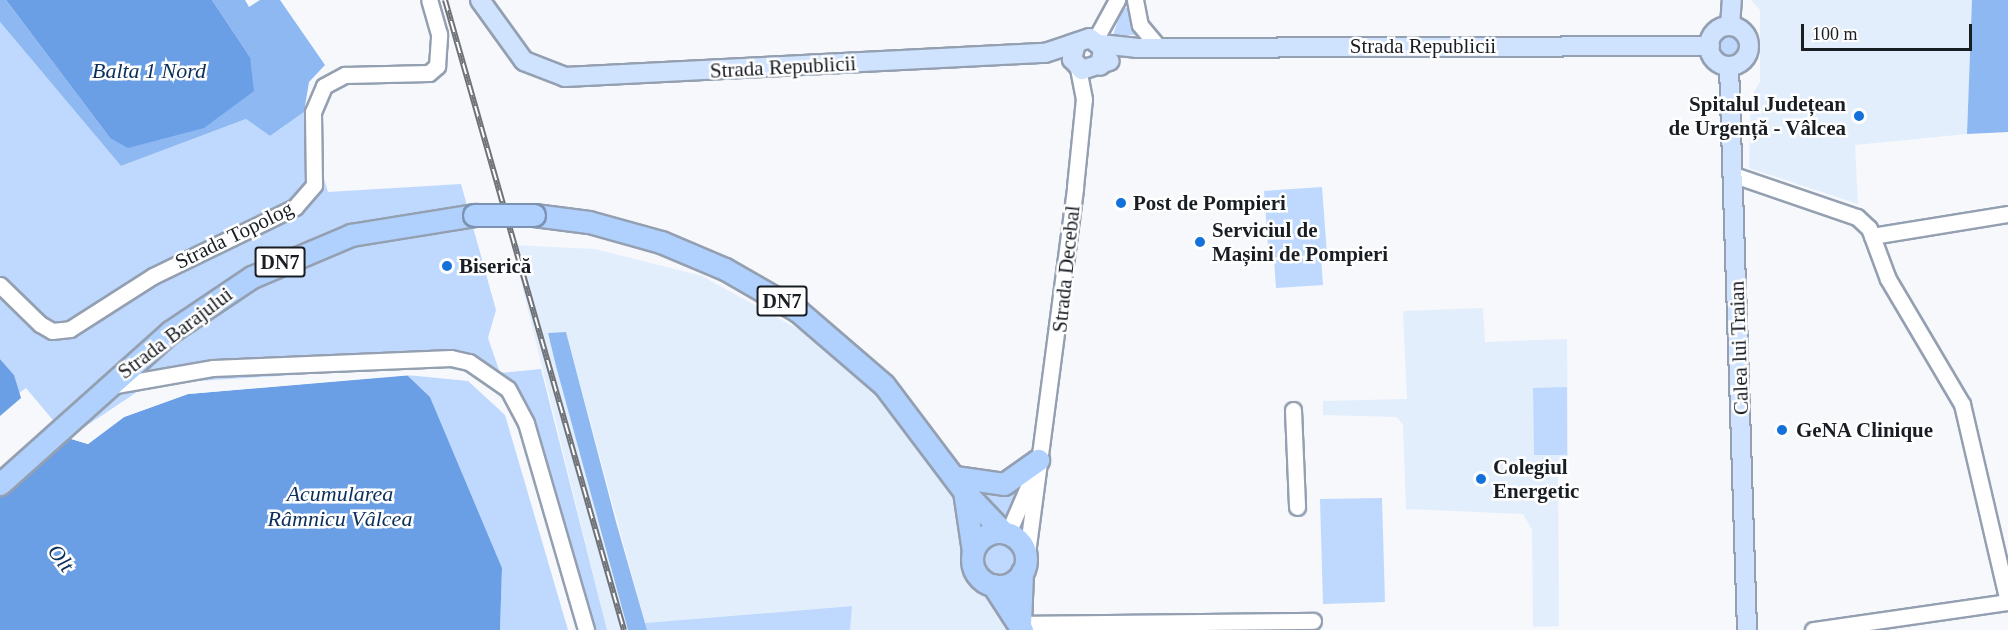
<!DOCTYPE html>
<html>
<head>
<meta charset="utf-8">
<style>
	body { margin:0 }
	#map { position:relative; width:2008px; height:630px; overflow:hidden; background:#f6f8fc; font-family:Georgia,serif }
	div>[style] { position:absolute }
	.built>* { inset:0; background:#e3eefc }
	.green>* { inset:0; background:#bed9fd }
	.round { border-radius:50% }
	.forest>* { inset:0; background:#8eb8f1 }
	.water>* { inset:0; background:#6b9fe5 }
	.pier>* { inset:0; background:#f6f8fc }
	.roads { filter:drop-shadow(2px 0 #94a0b1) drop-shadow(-2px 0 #94a0b1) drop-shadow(0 2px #94a0b1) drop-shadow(0 -2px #94a0b1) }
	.minor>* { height:15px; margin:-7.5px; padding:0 7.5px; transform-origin:7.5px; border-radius:7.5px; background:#fff }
	.major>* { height:18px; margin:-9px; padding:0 9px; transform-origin:9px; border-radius:9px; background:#d0e3fe }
	.major>.ring { margin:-9px; padding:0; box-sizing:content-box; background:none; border:18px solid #d0e3fe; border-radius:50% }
	.highway>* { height:21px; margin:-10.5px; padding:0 10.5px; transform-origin:10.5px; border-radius:10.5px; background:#b0d1fd }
	.highway>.ring { margin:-10.5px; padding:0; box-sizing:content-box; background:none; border:21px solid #b0d1fd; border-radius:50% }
	.rail>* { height:6px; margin-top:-3px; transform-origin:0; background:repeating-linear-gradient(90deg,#fff 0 11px,#6f7378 0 22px); box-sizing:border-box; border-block:2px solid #6f7378 }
	.bridges { filter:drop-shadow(2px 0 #7b92b1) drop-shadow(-2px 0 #7b92b1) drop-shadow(0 2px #7b92b1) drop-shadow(0 -2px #7b92b1) }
	.highway-bridge>* { height:21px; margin:-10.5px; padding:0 10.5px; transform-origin:10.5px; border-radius:10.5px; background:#b0d1fd }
	.dots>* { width:16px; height:16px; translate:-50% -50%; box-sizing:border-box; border:3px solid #fff; border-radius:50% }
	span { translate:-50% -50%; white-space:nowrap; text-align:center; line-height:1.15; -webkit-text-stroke:5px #fff; paint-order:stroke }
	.shield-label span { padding:2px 4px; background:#fff; border:2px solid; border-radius:4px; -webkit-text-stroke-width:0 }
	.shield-label { font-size:20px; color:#191e24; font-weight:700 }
	.street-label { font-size:21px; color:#191e24 }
	.poi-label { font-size:21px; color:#191e24; font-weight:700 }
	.right { translate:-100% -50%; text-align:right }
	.left { translate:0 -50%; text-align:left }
	.water-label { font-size:22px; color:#0b2f5b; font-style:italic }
	.scale { position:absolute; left:1801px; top:24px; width:171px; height:27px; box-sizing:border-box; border:3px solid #191e24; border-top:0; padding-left:8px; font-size:18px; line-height:21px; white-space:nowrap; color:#191e24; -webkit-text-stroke:4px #fff; paint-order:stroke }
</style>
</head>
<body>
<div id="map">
	<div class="built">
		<i style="clip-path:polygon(1751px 0,1972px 0,1967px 134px,1855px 145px,1858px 204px,1749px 168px,1751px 97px,1760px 82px,1760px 10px)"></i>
		<i style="clip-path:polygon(512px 245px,595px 249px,702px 276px,798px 329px,854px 373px,917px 438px,954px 497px,1009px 630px,850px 630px,851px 606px,645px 623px,566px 332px,548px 333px,628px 630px,607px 630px)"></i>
		<i style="clip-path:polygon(1483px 308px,1485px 342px,1567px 339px,1568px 459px,1558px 460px,1559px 626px,1533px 627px,1532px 530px,1523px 514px,1406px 509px,1403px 425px,1397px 417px,1323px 415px,1323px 401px,1407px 399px,1403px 311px)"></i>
	</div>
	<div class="green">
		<i style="clip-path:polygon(1122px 8px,1129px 8px,1139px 35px,1113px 35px)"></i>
		<i style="clip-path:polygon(0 22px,121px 166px,246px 119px,270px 136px,304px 112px,328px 192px,461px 184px,496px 310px,488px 338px,500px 373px,541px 369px,607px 630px,579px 630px,511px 406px,473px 373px,436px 366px,166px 383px,137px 392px,68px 438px,26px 388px,18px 394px,14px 375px,0 359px)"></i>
		<i class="round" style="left:1717px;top:34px;width:24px;height:24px"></i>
		<i style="clip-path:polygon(1322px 187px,1327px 254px,1269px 258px,1264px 191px)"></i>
		<i style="clip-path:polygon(1321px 257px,1323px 285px,1276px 288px,1274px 260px)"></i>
		<i style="clip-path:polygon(407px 375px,468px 381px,505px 415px,568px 630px,500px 630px,502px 568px,430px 397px)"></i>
		<i style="clip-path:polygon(1567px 387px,1567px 455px,1534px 455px,1533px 388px)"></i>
		<i style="clip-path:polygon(1023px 482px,1007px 521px,980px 491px)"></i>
		<i style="clip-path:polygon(1382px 498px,1385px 602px,1323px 604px,1320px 499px)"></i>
		<i class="round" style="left:982px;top:542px;width:34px;height:34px"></i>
		<i style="clip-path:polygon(852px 606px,850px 630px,647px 630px,645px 623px)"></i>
	</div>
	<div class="forest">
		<i style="clip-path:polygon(0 0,6px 0,110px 138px,250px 57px,212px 0,245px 0,249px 7px,260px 0,280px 0,325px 65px,309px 82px,304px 112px,270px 136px,246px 119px,121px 166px,0 22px)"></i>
		<i style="clip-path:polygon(1972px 0,2008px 0,2008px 132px,1967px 134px)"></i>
		<i style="clip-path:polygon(566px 332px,616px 522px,647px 630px,628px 630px,556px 366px,548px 333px)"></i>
	</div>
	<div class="water">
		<i style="clip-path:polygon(6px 0,212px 0,250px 57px,254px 91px,204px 128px,128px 148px,110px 138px)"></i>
		<i style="clip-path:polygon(0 359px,14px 375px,21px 398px,0 416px)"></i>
		<i style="clip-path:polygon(407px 375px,430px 397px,502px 568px,500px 630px,0 630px,0 497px,68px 438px,88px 444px,124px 417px,188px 394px)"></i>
	</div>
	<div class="pier">
		<i style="clip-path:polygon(406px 372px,413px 375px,188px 394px,124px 417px,88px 444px,68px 438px,88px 441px,123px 414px,188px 391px)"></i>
	</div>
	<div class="roads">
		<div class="minor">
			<i style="left:1135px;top:0;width:25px;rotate:79deg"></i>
			<i style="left:1140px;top:25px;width:30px;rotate:50deg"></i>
			<i style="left:1095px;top:40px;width:46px;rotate:-61.2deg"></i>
			<i style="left:1734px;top:175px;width:130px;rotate:18.9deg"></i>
			<i style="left:1857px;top:217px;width:16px;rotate:43deg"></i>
			<i style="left:1869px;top:228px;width:54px;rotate:69.6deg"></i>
			<i style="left:1888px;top:279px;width:145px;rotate:59.4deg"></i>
			<i style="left:1962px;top:404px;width:203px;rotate:76.9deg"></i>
			<i style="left:1872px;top:236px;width:138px;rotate:-9.2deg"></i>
			<i style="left:0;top:285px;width:56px;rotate:44.3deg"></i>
			<i style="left:40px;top:324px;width:14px;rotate:30deg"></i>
			<i style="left:52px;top:331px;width:18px;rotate:-6deg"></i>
			<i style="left:70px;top:329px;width:98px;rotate:-32.6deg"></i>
			<i style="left:153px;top:276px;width:158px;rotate:-25.9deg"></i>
			<i style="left:295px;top:207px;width:29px;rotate:-49deg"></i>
			<i style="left:314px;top:185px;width:73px;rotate:-90.8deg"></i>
			<i style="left:313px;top:112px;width:28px;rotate:-67deg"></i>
			<i style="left:324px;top:86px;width:24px;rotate:-28deg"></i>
			<i style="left:345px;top:75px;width:84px;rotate:-1.4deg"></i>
			<i style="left:429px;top:73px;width:11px;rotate:-41deg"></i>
			<i style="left:437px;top:66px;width:32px;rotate:-86deg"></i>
			<i style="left:439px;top:34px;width:35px;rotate:-106deg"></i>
			<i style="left:110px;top:386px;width:105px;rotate:-9.9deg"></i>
			<i style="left:213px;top:368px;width:238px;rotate:-2.4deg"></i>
			<i style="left:451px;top:358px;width:18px;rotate:13deg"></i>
			<i style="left:469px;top:362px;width:47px;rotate:34.7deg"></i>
			<i style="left:508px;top:389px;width:38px;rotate:62deg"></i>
			<i style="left:526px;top:423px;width:216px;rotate:73.8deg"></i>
			<i style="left:1293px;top:410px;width:97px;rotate:87.6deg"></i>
			<i style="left:1008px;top:533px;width:63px;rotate:-66.7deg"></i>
			<i style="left:1026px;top:561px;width:377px;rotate:-82.5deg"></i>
			<i style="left:1075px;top:187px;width:88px;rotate:-84.2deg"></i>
			<i style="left:1084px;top:99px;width:32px;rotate:-101deg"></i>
			<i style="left:1020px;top:624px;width:293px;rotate:-0.6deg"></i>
			<i style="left:1813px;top:630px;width:197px;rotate:-8.2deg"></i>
		</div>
		<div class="major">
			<i style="left:480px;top:0;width:75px;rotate:54.2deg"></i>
			<i style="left:524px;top:61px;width:44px;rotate:21.3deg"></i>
			<i style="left:565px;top:77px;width:481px;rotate:-2.9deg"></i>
			<i style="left:1045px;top:53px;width:47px;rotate:-18.4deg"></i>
			<i style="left:1090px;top:38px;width:16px;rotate:38deg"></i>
			<i style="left:1103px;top:48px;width:18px;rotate:99deg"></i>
			<i style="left:1730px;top:26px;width:26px;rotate:-86deg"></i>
			<i class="ring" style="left:1709px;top:26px;width:22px;height:22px"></i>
			<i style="left:1076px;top:44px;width:16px;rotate:105deg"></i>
			<i style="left:1072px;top:59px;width:15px;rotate:48deg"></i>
			<i style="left:1082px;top:70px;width:29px;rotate:-18deg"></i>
			<i style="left:1100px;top:44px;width:36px;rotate:6deg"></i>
			<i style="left:1136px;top:48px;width:574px;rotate:-0.2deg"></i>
			<i style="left:1729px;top:66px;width:564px;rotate:88.17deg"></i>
		</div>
		<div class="highway">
			<i style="left:534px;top:215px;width:55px;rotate:7.3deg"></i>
			<i style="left:589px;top:222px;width:75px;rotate:15.5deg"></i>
			<i style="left:661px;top:242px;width:69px;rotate:22.9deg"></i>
			<i style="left:725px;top:269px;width:84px;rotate:29.9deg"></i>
			<i style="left:798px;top:311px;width:113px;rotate:40.7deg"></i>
			<i style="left:884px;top:385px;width:133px;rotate:53deg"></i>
			<i style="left:964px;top:491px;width:57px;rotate:46.4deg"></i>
			<i style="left:955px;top:477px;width:49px;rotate:8.1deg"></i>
			<i style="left:1004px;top:484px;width:42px;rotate:-35.2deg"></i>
			<i style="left:0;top:484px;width:228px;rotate:-41.8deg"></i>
			<i style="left:170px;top:332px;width:99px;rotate:-33.9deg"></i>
			<i style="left:252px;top:277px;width:108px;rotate:-23deg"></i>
			<i style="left:351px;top:235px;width:125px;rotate:-9.2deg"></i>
			<i style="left:964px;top:491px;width:61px;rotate:81.5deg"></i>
			<i class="ring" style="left:972px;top:532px;width:33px;height:33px"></i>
			<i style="left:993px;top:585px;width:54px;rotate:57.2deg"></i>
			<i style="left:1020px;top:624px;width:52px;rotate:-87.8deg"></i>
		</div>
	</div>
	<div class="rail">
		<i style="left:445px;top:0;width:655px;rotate:74.14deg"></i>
	</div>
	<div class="bridges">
		<div class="highway-bridge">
			<i style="left:474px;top:215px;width:60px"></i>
		</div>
	</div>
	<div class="dots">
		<i style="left:1859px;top:116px;background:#1471da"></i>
		<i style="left:1121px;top:203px;background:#1471da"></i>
		<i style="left:1200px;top:242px;background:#1471da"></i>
		<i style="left:447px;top:266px;background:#1471da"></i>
		<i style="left:1782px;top:430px;background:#1471da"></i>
		<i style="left:1481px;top:479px;background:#1471da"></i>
	</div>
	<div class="shield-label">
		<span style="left:280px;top:262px">DN7</span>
		<span style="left:782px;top:301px">DN7</span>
	</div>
	<div class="street-label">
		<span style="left:1423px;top:46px">Strada Republicii</span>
		<span style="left:783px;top:67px;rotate:-3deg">Strada Republicii</span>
		<span style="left:234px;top:235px;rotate:-26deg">Strada Topolog</span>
		<span style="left:1066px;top:269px;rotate:-84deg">Strada Decebal</span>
		<span style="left:175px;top:333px;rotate:-37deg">Strada Barajului</span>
		<span style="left:1739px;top:348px;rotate:-92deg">Calea lui Traian</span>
	</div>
	<div class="poi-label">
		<span class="right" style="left:1846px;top:116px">Spitalul Județean<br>de Urgență - Vâlcea</span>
		<span class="left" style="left:1133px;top:203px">Post de Pompieri</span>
		<span class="left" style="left:1212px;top:242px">Serviciul de<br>Mașini de Pompieri</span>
		<span class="left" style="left:459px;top:266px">Biserică</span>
		<span class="left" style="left:1796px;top:430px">GeNA Clinique</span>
		<span class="left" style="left:1493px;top:479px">Colegiul<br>Energetic</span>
	</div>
	<div class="water-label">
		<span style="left:149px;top:71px">Balta 1 Nord</span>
		<span style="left:340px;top:506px">Acumularea<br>Râmnicu Vâlcea</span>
		<span style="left:61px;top:558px;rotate:53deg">Olt</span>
	</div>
	<div class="scale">100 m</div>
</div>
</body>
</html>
